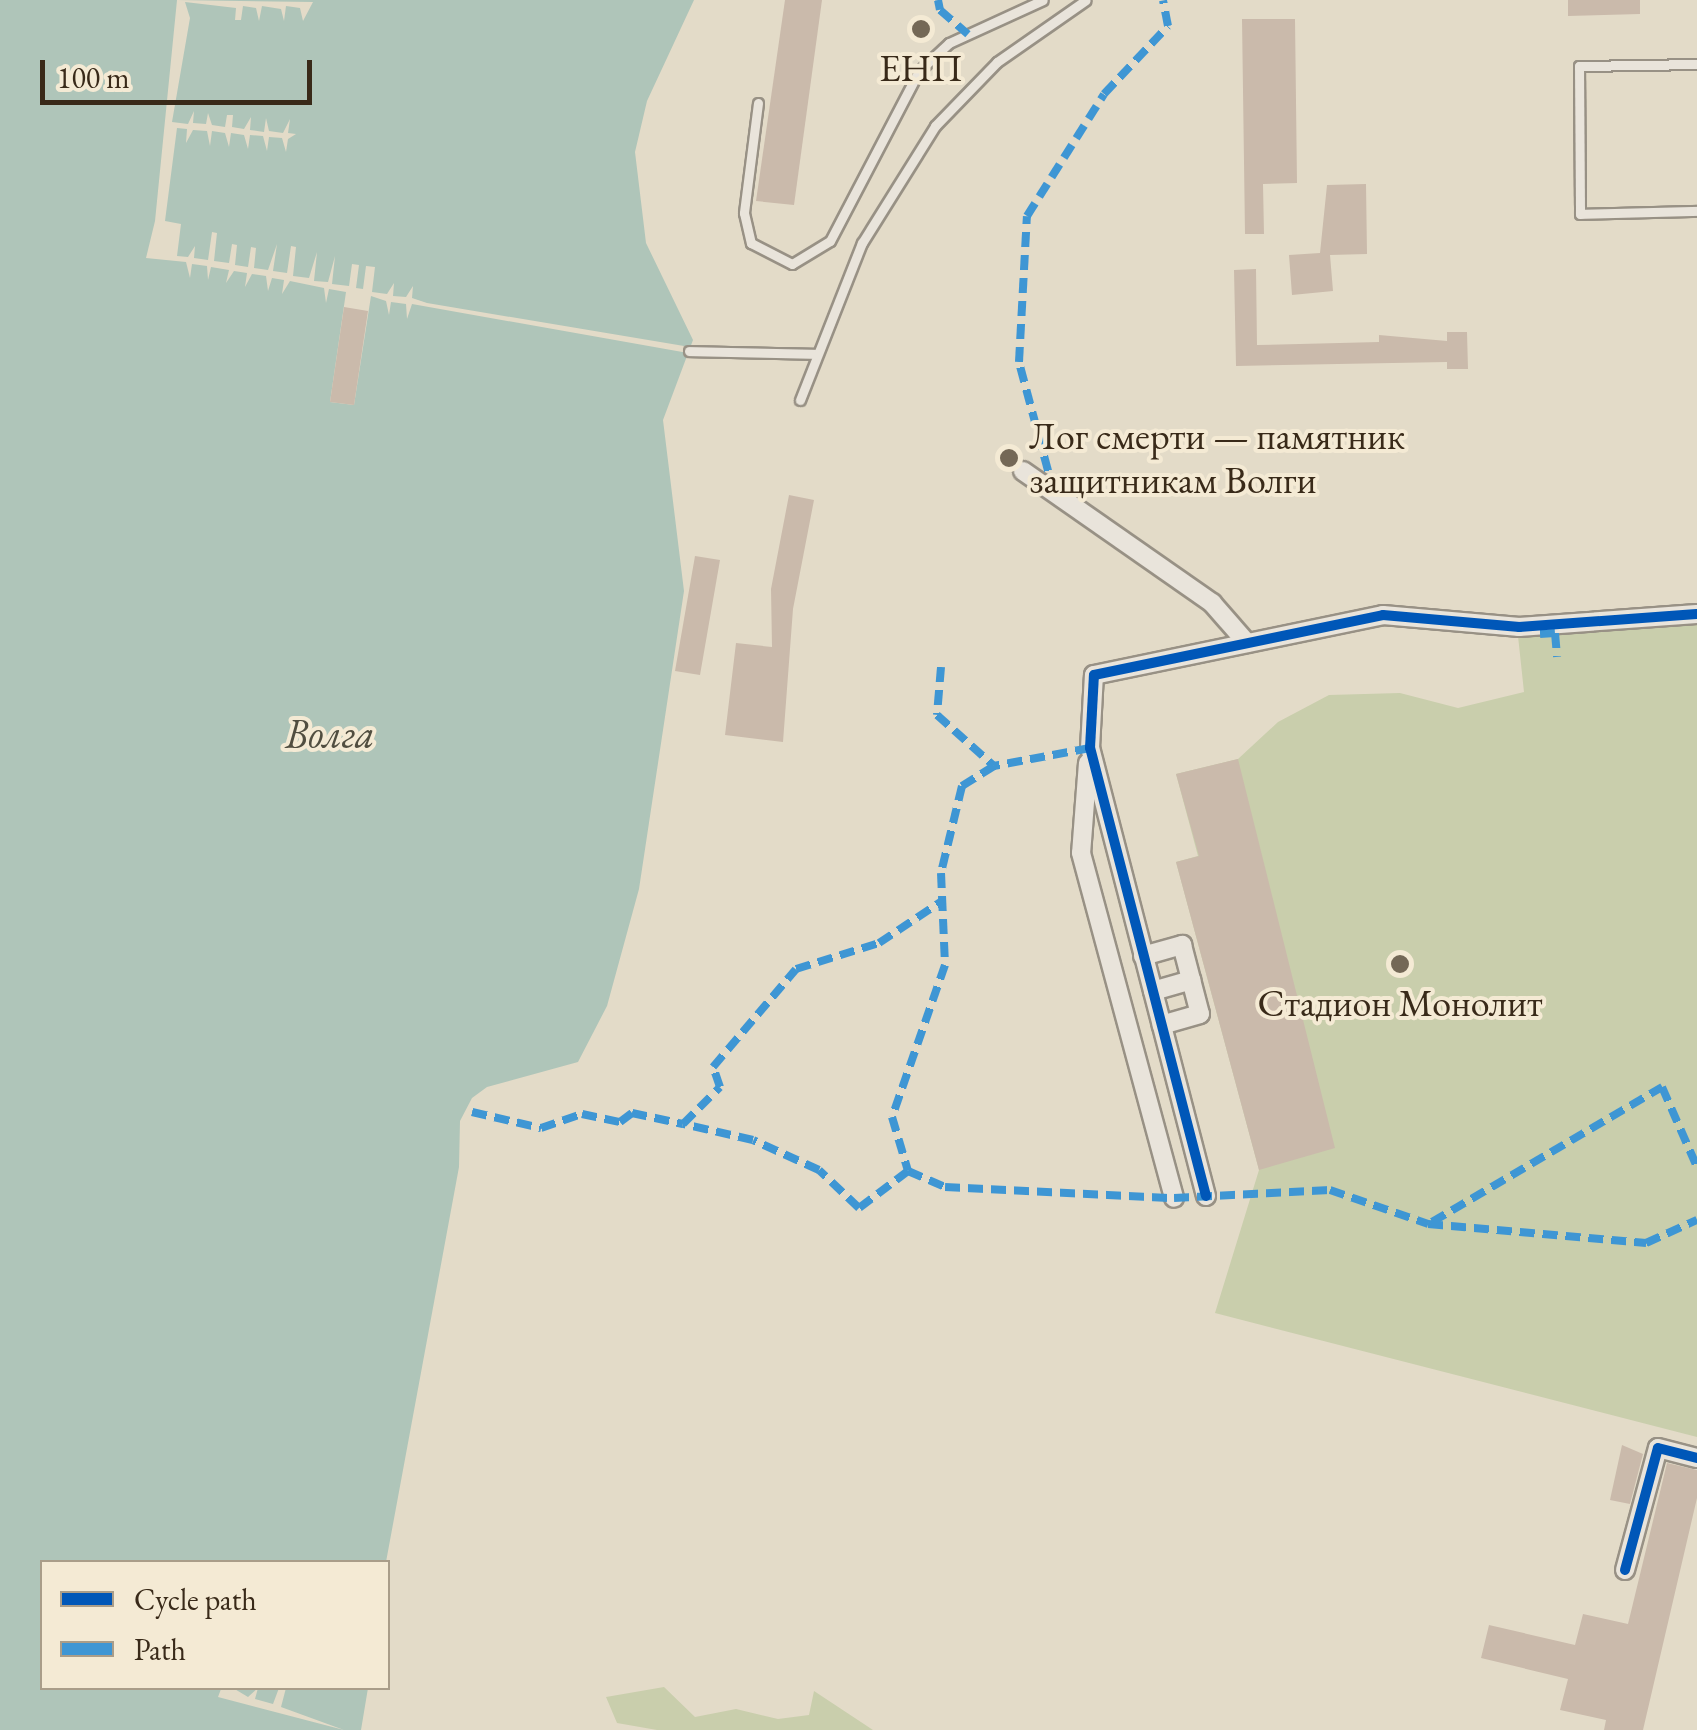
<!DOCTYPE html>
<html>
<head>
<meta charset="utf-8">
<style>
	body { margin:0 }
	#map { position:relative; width:1697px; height:1730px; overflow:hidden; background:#e3dbc8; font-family:"EB Garamond",serif }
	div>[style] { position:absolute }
	.green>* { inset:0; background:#c9ceac }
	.water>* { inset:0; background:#afc5b9 }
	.pier>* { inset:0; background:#e3dbc8 }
	.building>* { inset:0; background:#cabaab }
	.roads { filter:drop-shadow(2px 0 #989185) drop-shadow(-2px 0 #989185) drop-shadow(0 2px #989185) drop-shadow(0 -2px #989185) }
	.lane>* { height:9px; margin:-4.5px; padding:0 4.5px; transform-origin:4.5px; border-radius:4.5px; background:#e9e4db }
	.street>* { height:18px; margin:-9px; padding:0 9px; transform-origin:9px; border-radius:9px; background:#e9e4db }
	.quiet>* { height:8px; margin-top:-4px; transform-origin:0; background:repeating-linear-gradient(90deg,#3e96d4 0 15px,transparent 0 23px) }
	.cycleway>* { height:10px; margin:-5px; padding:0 5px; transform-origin:5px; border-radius:5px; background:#0057b8 }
	.dots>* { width:28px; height:28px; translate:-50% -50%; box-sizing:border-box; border:5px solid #f4ead4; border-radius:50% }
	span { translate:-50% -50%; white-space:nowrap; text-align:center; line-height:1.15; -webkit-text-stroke:8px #f4ead4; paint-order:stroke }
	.poi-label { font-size:38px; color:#392a19 }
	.left { translate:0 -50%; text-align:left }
	.water-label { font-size:40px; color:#514e40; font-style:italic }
	.legend { position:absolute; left:40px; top:1560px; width:350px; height:130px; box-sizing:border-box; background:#f4ead4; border:2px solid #a99d89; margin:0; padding:12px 18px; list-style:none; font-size:30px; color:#392a19 }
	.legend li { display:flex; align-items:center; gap:20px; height:50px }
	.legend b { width:50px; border:2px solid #a99d89 }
	.scale { position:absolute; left:40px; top:60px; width:272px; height:45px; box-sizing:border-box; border:5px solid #392a19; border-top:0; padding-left:12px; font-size:30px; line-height:35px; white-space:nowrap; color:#392a19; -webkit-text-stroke:8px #f4ead4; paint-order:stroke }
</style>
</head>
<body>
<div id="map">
	<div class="green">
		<i style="clip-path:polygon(1697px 623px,1697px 1437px,1215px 1313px,1259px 1170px,1176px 862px,1198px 856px,1176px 774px,1238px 759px,1278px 722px,1329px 695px,1400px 693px,1458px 708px,1524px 692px,1518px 636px)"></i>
		<i style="clip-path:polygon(664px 1687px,695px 1717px,736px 1709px,778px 1719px,809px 1715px,814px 1691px,873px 1730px,657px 1730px,617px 1723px,606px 1697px)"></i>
	</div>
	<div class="water">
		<i style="clip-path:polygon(0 0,694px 0,647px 101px,635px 152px,646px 243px,693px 340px,663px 420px,684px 591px,639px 889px,607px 1006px,578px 1062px,487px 1087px,472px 1098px,460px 1121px,459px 1167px,386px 1562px,42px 1562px,42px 1688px,368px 1688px,361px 1730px,0 1730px)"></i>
	</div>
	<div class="pier">
		<i style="clip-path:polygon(177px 0,313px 2px,303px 21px,300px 8px,286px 6px,284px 21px,281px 9px,262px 6px,259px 21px,256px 8px,243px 6px,241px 20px,235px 20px,236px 8px,185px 2px,190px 18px,172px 122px,188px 124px,194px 111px,193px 123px,206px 124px,208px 113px,212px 125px,225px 127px,227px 115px,233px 115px,232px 127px,244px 129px,251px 117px,250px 130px,264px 132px,266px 118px,269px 131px,283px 133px,290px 119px,288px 133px,296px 134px,288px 139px,286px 152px,282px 138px,269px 137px,267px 151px,263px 136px,250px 135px,248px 149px,244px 135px,231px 133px,229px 147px,225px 133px,212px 131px,210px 146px,207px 131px,193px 130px,186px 143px,187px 129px,177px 128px,165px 221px,181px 224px,177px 256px,188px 257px,195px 246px,194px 258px,208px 260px,212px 232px,217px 233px,214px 261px,229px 263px,232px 244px,237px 245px,235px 265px,248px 267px,251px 247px,256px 248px,254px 268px,268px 270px,277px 244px,273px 271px,287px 273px,291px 246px,296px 247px,293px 276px,309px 278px,317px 252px,314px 281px,328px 282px,335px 256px,332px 284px,349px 286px,352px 264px,359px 265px,356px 288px,363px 289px,366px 266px,375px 267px,372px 292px,387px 294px,394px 283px,393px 296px,406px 297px,413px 286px,412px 298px,427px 303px,690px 347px,688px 353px,412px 304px,407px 319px,406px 304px,391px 302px,389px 315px,386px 301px,371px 296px,354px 405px,330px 402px,346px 292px,329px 289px,326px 303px,324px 288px,290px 281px,282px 294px,284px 280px,272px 278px,268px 291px,266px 276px,252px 274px,245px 287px,247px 273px,234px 271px,226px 283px,229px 270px,211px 267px,208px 280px,207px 266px,192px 264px,190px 278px,186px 262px,146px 258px,155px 221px)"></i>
		<i style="clip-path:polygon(233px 1688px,248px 1697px,258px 1688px,255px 1699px,273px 1704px,279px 1688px,286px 1688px,281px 1707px,344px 1730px,218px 1697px,221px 1689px)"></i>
	</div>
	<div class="building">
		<i style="clip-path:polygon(785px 0,822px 0,794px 205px,756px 201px)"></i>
		<i style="clip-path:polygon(1568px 0,1640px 0,1640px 14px,1568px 16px)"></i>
		<i style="clip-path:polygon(1242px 19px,1295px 19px,1297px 183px,1263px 184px,1264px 234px,1245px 234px)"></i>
		<i style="clip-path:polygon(1366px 184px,1367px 254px,1330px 255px,1333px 291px,1292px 295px,1289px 255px,1320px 253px,1327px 185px)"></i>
		<i style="clip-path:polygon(1256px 269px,1257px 345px,1379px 342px,1379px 335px,1447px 341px,1447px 332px,1467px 332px,1468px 369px,1447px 369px,1447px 362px,1236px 366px,1234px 270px)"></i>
		<i style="clip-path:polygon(344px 307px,368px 311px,354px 405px,330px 402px)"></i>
		<i style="clip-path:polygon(789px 495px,814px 500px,793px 609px,783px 742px,725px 735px,736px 643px,772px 647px,771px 589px)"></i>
		<i style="clip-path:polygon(695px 556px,720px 560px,700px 675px,675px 671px)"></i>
		<i style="clip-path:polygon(1238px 759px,1335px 1148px,1259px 1170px,1176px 862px,1199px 856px,1176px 774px)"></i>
		<i style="clip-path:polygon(1622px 1445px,1643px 1454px,1630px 1504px,1610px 1500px)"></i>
		<i style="clip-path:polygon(1667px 1463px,1697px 1470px,1697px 1498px,1643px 1730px,1604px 1730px,1606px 1720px,1560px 1710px,1568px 1679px,1481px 1658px,1489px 1625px,1575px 1645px,1583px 1614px,1628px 1624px)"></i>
	</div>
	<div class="roads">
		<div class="lane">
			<i style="left:1697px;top:64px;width:118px;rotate:179deg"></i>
			<i style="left:1579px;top:66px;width:148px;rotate:89.6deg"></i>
			<i style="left:1580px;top:214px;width:117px;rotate:-1.5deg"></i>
			<i style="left:758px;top:103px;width:111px;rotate:97.3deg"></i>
			<i style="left:744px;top:213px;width:31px;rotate:77deg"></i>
			<i style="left:751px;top:243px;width:46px;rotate:27.1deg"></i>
			<i style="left:792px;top:264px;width:44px;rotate:-31.2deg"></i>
			<i style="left:830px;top:241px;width:192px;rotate:-62.4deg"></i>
			<i style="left:919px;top:71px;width:41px;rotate:-43deg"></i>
			<i style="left:949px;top:43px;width:103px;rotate:-24.6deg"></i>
			<i style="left:689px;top:351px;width:128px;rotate:1.3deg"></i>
			<i style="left:800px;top:400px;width:169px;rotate:-68.5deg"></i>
			<i style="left:862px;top:243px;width:138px;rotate:-58deg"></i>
			<i style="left:935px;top:126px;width:89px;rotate:-45.9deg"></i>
			<i style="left:997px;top:62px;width:108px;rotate:-34.9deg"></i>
		</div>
		<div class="street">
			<i style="left:1023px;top:471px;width:231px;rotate:34.9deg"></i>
			<i style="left:1212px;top:603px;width:53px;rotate:48.8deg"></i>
			<i style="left:1088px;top:763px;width:90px;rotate:94.4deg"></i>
			<i style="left:1081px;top:853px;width:357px;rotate:74.9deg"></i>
			<i style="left:1143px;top:956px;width:41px;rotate:-15.8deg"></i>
			<i style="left:1182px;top:945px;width:71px;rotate:75.4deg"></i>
			<i style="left:1200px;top:1014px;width:40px;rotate:164deg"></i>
			<i style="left:1153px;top:991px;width:40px;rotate:-16deg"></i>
			<i style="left:1206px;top:1196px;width:463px;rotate:-104.5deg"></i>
			<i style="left:1090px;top:748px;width:73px;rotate:-86.9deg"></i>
			<i style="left:1094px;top:675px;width:295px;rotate:-11.7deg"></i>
			<i style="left:1383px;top:615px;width:137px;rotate:5deg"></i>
			<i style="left:1519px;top:627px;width:178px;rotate:-4.2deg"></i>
			<i style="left:1625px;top:1570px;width:126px;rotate:-74.9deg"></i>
			<i style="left:1658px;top:1448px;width:40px;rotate:14.4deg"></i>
		</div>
	</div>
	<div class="quiet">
		<i style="left:938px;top:0;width:10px;rotate:79deg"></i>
		<i style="left:940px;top:10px;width:37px;rotate:41deg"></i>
		<i style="left:1054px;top:493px;width:136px;rotate:-105deg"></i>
		<i style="left:1019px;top:362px;width:146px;rotate:-86.9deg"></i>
		<i style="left:1027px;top:216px;width:144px;rotate:-57.7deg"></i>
		<i style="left:1104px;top:94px;width:93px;rotate:-46.7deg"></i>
		<i style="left:1168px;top:26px;width:26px;rotate:-101deg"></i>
		<i style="left:1540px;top:634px;width:15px;rotate:-4deg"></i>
		<i style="left:1555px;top:633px;width:24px;rotate:85deg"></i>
		<i style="left:941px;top:667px;width:48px;rotate:94.8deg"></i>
		<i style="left:937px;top:715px;width:76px;rotate:41.8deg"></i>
		<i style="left:1090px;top:748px;width:98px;rotate:169.4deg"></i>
		<i style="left:994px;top:766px;width:38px;rotate:148deg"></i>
		<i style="left:962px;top:786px;width:89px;rotate:103.6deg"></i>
		<i style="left:941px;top:873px;width:92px;rotate:87.5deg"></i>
		<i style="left:945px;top:965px;width:161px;rotate:109.2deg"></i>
		<i style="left:892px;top:1117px;width:56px;rotate:73.5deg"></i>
		<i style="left:908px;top:1171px;width:40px;rotate:23.4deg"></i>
		<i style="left:945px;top:1187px;width:229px;rotate:2.8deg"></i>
		<i style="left:1174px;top:1198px;width:156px;rotate:-2.9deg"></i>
		<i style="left:1330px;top:1190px;width:104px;rotate:19.1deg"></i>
		<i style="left:1428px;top:1224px;width:219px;rotate:5deg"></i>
		<i style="left:1646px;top:1243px;width:56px;rotate:-24.3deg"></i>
		<i style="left:472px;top:1112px;width:71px;rotate:13.1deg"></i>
		<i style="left:541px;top:1128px;width:43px;rotate:-18.9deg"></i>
		<i style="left:582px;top:1114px;width:39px;rotate:12deg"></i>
		<i style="left:620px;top:1122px;width:15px;rotate:-37deg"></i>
		<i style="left:632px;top:1113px;width:52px;rotate:12.2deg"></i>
		<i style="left:908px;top:1171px;width:61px;rotate:142.9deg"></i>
		<i style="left:859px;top:1208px;width:55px;rotate:-136.5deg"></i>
		<i style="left:819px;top:1170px;width:72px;rotate:-155.6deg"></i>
		<i style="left:753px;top:1140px;width:72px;rotate:-167.1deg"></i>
		<i style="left:683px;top:1124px;width:52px;rotate:-45deg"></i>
		<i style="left:720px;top:1087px;width:21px;rotate:-109deg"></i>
		<i style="left:713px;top:1067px;width:128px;rotate:-49.7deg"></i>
		<i style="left:796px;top:969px;width:87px;rotate:-17.4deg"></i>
		<i style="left:879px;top:943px;width:76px;rotate:-33.7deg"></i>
		<i style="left:1432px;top:1222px;width:267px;rotate:-30.4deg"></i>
		<i style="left:1662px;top:1087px;width:87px;rotate:66.4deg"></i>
	</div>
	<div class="cycleway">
		<i style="left:1206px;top:1196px;width:463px;rotate:-104.5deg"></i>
		<i style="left:1090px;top:748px;width:73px;rotate:-86.9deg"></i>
		<i style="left:1094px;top:675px;width:295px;rotate:-11.7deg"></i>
		<i style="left:1383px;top:615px;width:137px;rotate:5deg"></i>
		<i style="left:1519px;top:627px;width:178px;rotate:-4.2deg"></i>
		<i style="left:1625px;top:1570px;width:126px;rotate:-74.9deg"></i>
		<i style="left:1658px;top:1448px;width:40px;rotate:14.4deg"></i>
	</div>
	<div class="dots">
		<i style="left:921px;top:29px;background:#746856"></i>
		<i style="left:1009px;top:458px;background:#746856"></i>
		<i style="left:1400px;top:964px;background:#746856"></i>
	</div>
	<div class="poi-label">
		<span style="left:921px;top:68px">ЕНП</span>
		<span class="left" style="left:1029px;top:458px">Лог смерти — памятник<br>защитникам Волги</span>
		<span style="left:1400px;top:1003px">Стадион Монолит</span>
	</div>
	<div class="water-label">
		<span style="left:330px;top:733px">Волга</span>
	</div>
	<ul class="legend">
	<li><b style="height:12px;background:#0057b8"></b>Cycle path</li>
	<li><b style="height:12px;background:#3e96d4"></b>Path</li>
	</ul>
	<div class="scale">100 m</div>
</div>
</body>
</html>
